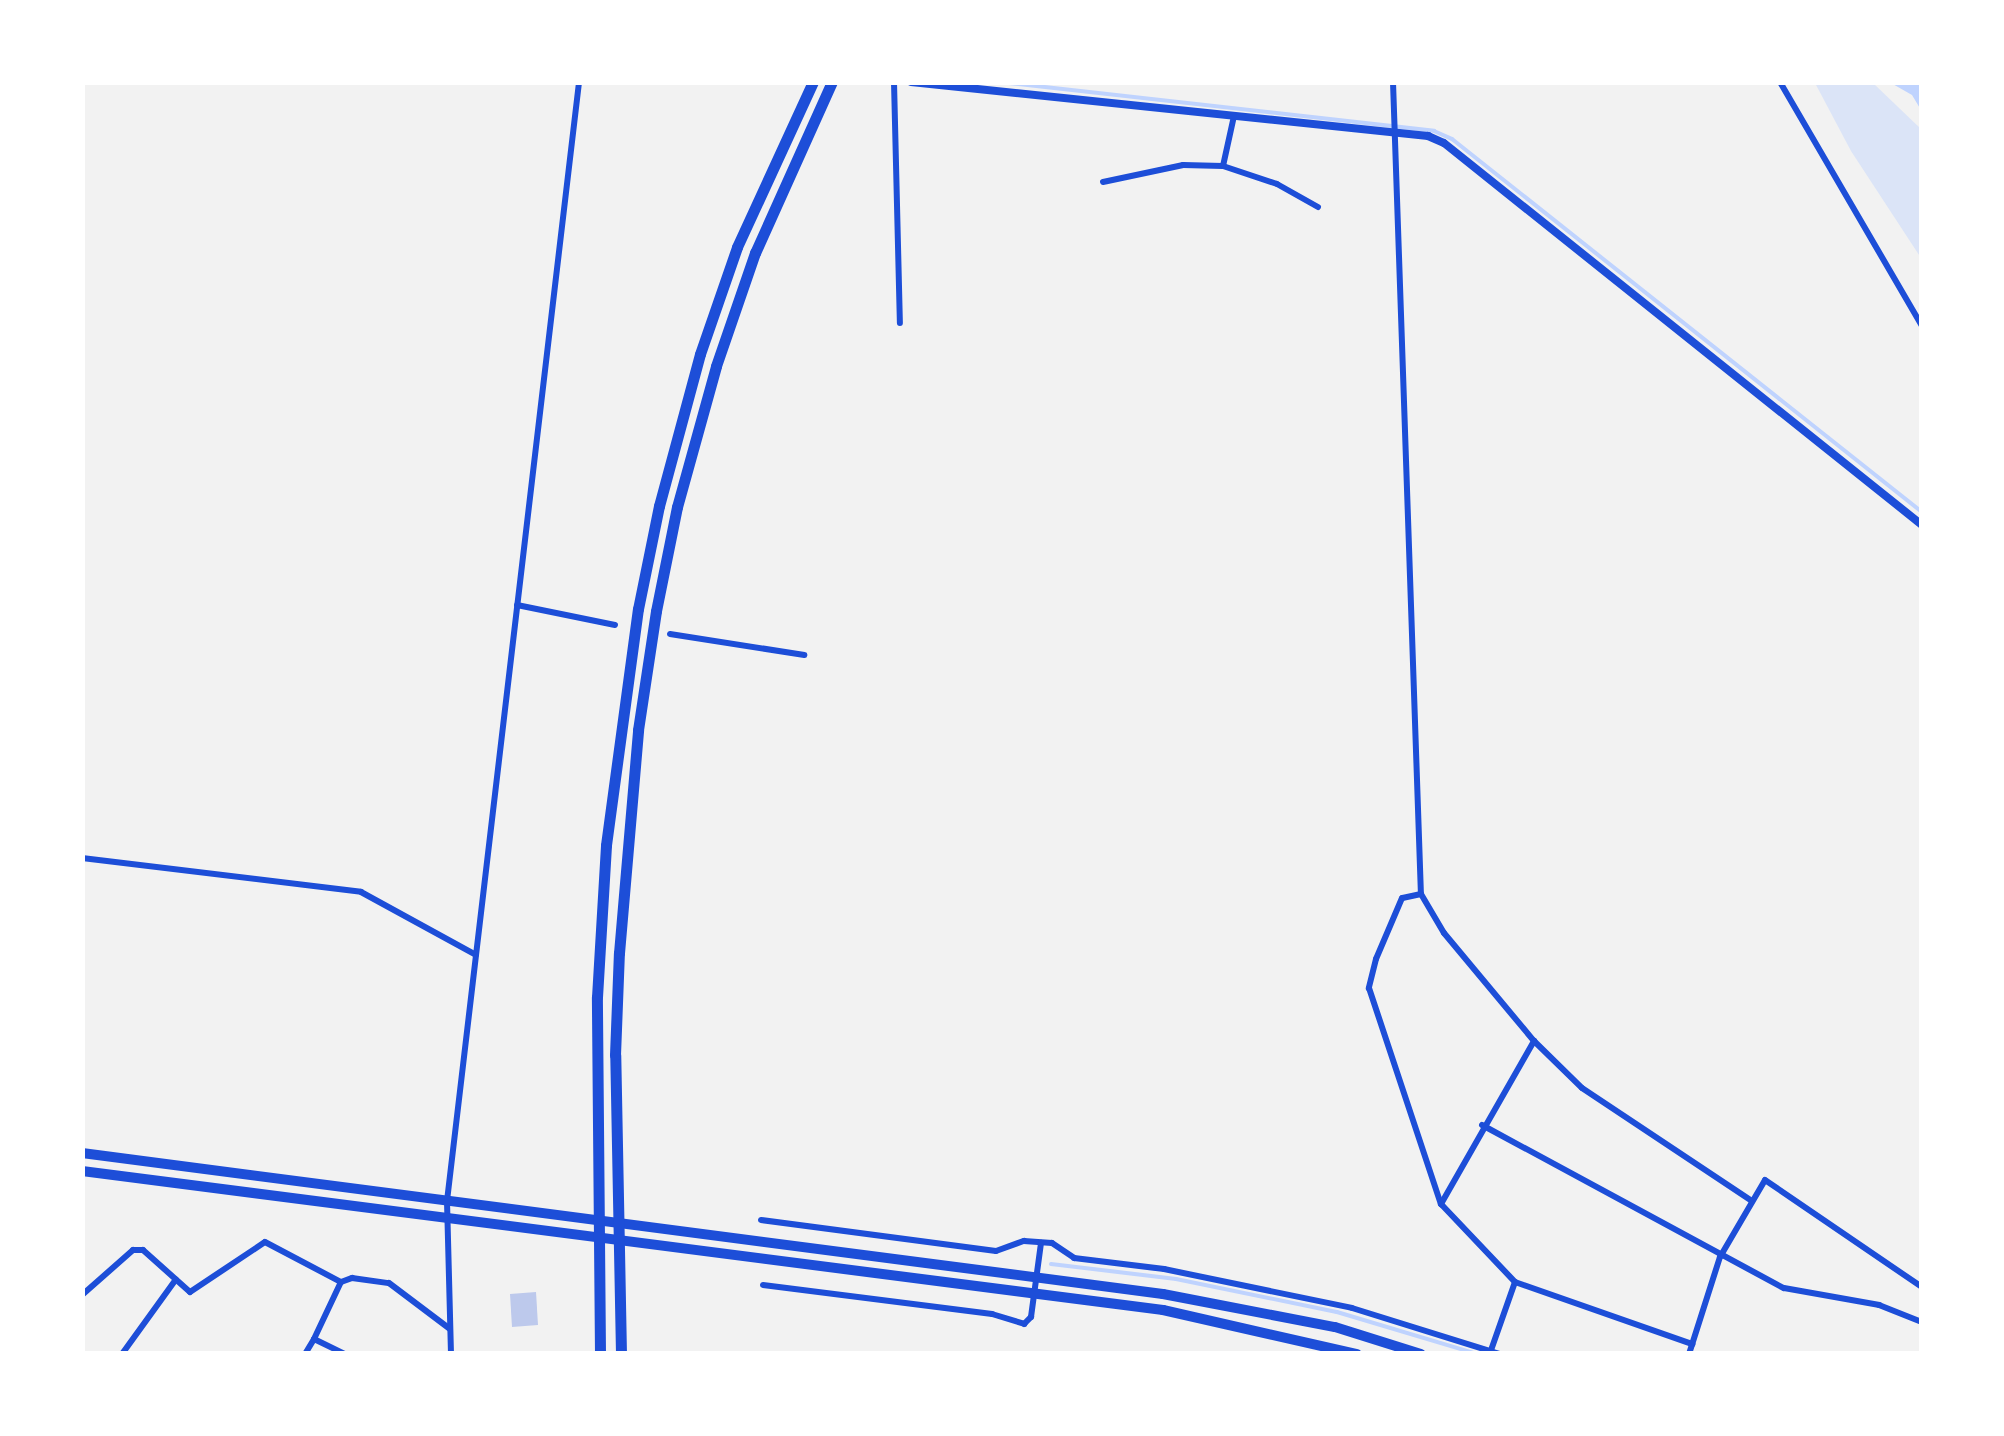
<!DOCTYPE html>
<html>
<head>
<meta charset="utf-8">
<style>
	body { margin:0 }
	#map { position:relative; width:2004px; height:1436px; overflow:hidden; background:#f2f2f2; font-family:"Archivo Narrow",sans-serif }
	div>[style] { position:absolute }
	.green>* { inset:0; background:#dbe4f7 }
	.water>* { inset:0; background:#bfd3fe }
	.stream>* { height:4px; margin:-2px; padding:0 2px; transform-origin:2px; border-radius:2px; background:#bfd3fe }
	.building>* { inset:0; background:#bdc9ec }
	.minor>* { height:6px; margin:-3px; padding:0 3px; transform-origin:3px; border-radius:3px; background:#1d4ed8 }
	.tertiary>* { height:8px; margin:-4px; padding:0 4px; transform-origin:4px; border-radius:4px; background:#1d4ed8 }
	.primary>* { height:10px; margin:-5px; padding:0 5px; transform-origin:5px; border-radius:5px; background:#1d4ed8 }
	.trunk>* { height:11px; margin:-5.5px; padding:0 5.5px; transform-origin:5.5px; border-radius:5.5px; background:#1d4ed8 }
	span { translate:-50% -50%; white-space:nowrap; text-align:center; line-height:1.15; -webkit-text-stroke:10px #fff; paint-order:stroke }
	.frame { position:absolute; inset:0; border:85px solid #fff; pointer-events:none }
</style>
</head>
<body>
<div id="map">
	<div class="green">
		<i style="clip-path:polygon(1815px 83px,1873px 83px,1921px 129px,1921px 258px,1851px 151px)"></i>
	</div>
	<div class="water">
		<i style="clip-path:polygon(1891px 83px,1921px 83px,1921px 110px,1912px 95px)"></i>
	</div>
	<div class="stream">
		<i style="left:1000px;top:82px;width:437px;rotate:6.4deg"></i>
		<i style="left:1434px;top:131px;width:20px;rotate:24deg"></i>
		<i style="left:1452px;top:139px;width:600px;rotate:38.44deg"></i>
		<i style="left:1051px;top:1264px;width:126px;rotate:6.8deg"></i>
		<i style="left:1176px;top:1279px;width:164px;rotate:11.6deg"></i>
		<i style="left:1337px;top:1312px;width:146px;rotate:16.7deg"></i>
	</div>
	<div class="building">
		<i style="clip-path:polygon(536px 1292px,538px 1325px,512px 1327px,510px 1294px)"></i>
	</div>
	<div class="minor">
		<i style="left:894px;top:82px;width:241px;rotate:88.6deg"></i>
		<i style="left:1393px;top:82px;width:812px;rotate:88.03deg"></i>
		<i style="left:1421px;top:894px;width:45px;rotate:59.5deg"></i>
		<i style="left:1444px;top:933px;width:141px;rotate:50.2deg"></i>
		<i style="left:1534px;top:1041px;width:67px;rotate:44.4deg"></i>
		<i style="left:1582px;top:1088px;width:204px;rotate:33.6deg"></i>
		<i style="left:1780px;top:82px;width:282px;rotate:59.8deg"></i>
		<i style="left:1223px;top:166px;width:57px;rotate:18.4deg"></i>
		<i style="left:1277px;top:184px;width:47px;rotate:29.3deg"></i>
		<i style="left:1103px;top:182px;width:82px;rotate:-12deg"></i>
		<i style="left:1183px;top:165px;width:40px;rotate:1.4deg"></i>
		<i style="left:1223px;top:166px;width:51px;rotate:-77.6deg"></i>
		<i style="left:517px;top:605px;width:100px;rotate:11.5deg"></i>
		<i style="left:670px;top:634px;width:136px;rotate:8.9deg"></i>
		<i style="left:82px;top:858px;width:281px;rotate:6.9deg"></i>
		<i style="left:361px;top:892px;width:131px;rotate:28.7deg"></i>
		<i style="left:1421px;top:894px;width:19px;rotate:168deg"></i>
		<i style="left:1402px;top:898px;width:66px;rotate:113.1deg"></i>
		<i style="left:1376px;top:959px;width:30px;rotate:104deg"></i>
		<i style="left:1369px;top:988px;width:228px;rotate:71.6deg"></i>
		<i style="left:1441px;top:1204px;width:108px;rotate:46.5deg"></i>
		<i style="left:1515px;top:1282px;width:72px;rotate:109.4deg"></i>
		<i style="left:1482px;top:1125px;width:343px;rotate:28.4deg"></i>
		<i style="left:1784px;top:1288px;width:97px;rotate:10.1deg"></i>
		<i style="left:1879px;top:1305px;width:46px;rotate:21.6deg"></i>
		<i style="left:1441px;top:1204px;width:188px;rotate:-60.3deg"></i>
		<i style="left:761px;top:1220px;width:237px;rotate:7.5deg"></i>
		<i style="left:996px;top:1251px;width:30px;rotate:-20deg"></i>
		<i style="left:1024px;top:1241px;width:28px;rotate:4deg"></i>
		<i style="left:1052px;top:1243px;width:27px;rotate:34deg"></i>
		<i style="left:1074px;top:1258px;width:91px;rotate:7deg"></i>
		<i style="left:1164px;top:1269px;width:192px;rotate:11.7deg"></i>
		<i style="left:1352px;top:1308px;width:155px;rotate:17.3deg"></i>
		<i style="left:1515px;top:1282px;width:188px;rotate:19.3deg"></i>
		<i style="left:763px;top:1285px;width:231px;rotate:7.2deg"></i>
		<i style="left:992px;top:1314px;width:34px;rotate:17deg"></i>
		<i style="left:1024px;top:1324px;width:10px;rotate:-45deg"></i>
		<i style="left:1031px;top:1317px;width:75px;rotate:-82.3deg"></i>
		<i style="left:82px;top:1295px;width:68px;rotate:-41.4deg"></i>
		<i style="left:133px;top:1250px;width:10px"></i>
		<i style="left:143px;top:1250px;width:63px;rotate:41.8deg"></i>
		<i style="left:190px;top:1292px;width:90px;rotate:-33.7deg"></i>
		<i style="left:265px;top:1242px;width:86px;rotate:27.8deg"></i>
		<i style="left:341px;top:1282px;width:12px;rotate:-20deg"></i>
		<i style="left:352px;top:1278px;width:37px;rotate:8deg"></i>
		<i style="left:389px;top:1283px;width:76px;rotate:37deg"></i>
		<i style="left:314px;top:1339px;width:63px;rotate:-64.7deg"></i>
		<i style="left:122px;top:1354px;width:92px;rotate:-54.2deg"></i>
		<i style="left:305px;top:1354px;width:17px;rotate:-59deg"></i>
		<i style="left:314px;top:1339px;width:34px;rotate:26deg"></i>
		<i style="left:451px;top:1354px;width:153px;rotate:-91.5deg"></i>
		<i style="left:447px;top:1201px;width:1127px;rotate:-83.27deg"></i>
		<i style="left:1689px;top:1354px;width:102px;rotate:-72.3deg"></i>
		<i style="left:1720px;top:1257px;width:89px;rotate:-59.7deg"></i>
		<i style="left:1765px;top:1180px;width:190px;rotate:34.3deg"></i>
	</div>
	<div class="tertiary">
		<i style="left:911px;top:82px;width:520px;rotate:5.96deg"></i>
		<i style="left:1428px;top:136px;width:17px;rotate:24deg"></i>
		<i style="left:1444px;top:143px;width:612px;rotate:38.63deg"></i>
	</div>
	<div class="primary">
		<i style="left:82px;top:1153px;width:1090px;rotate:7.43deg"></i>
		<i style="left:1163px;top:1294px;width:175px;rotate:10.9deg"></i>
		<i style="left:1335px;top:1327px;width:90px;rotate:17.4deg"></i>
		<i style="left:82px;top:1171px;width:1090px;rotate:7.33deg"></i>
		<i style="left:1163px;top:1310px;width:199px;rotate:12.8deg"></i>
	</div>
	<div class="trunk">
		<i style="left:600px;top:1354px;width:357px;rotate:-90.5deg"></i>
		<i style="left:597px;top:997px;width:152px;rotate:-86.6deg"></i>
		<i style="left:606px;top:845px;width:238px;rotate:-82.3deg"></i>
		<i style="left:638px;top:609px;width:105px;rotate:-78.5deg"></i>
		<i style="left:659px;top:506px;width:157px;rotate:-74.9deg"></i>
		<i style="left:700px;top:354px;width:113px;rotate:-70.9deg"></i>
		<i style="left:737px;top:247px;width:182px;rotate:-65.3deg"></i>
		<i style="left:621px;top:1354px;width:299px;rotate:-91.1deg"></i>
		<i style="left:615px;top:1055px;width:102px;rotate:-87.8deg"></i>
		<i style="left:619px;top:953px;width:224px;rotate:-85.1deg"></i>
		<i style="left:638px;top:730px;width:120px;rotate:-81.4deg"></i>
		<i style="left:656px;top:611px;width:106px;rotate:-78.6deg"></i>
		<i style="left:677px;top:507px;width:146px;rotate:-74.5deg"></i>
		<i style="left:716px;top:366px;width:120px;rotate:-71deg"></i>
		<i style="left:755px;top:253px;width:188px;rotate:-65.8deg"></i>
	</div>
	<div class="frame"></div>
</div>
</body>
</html>
